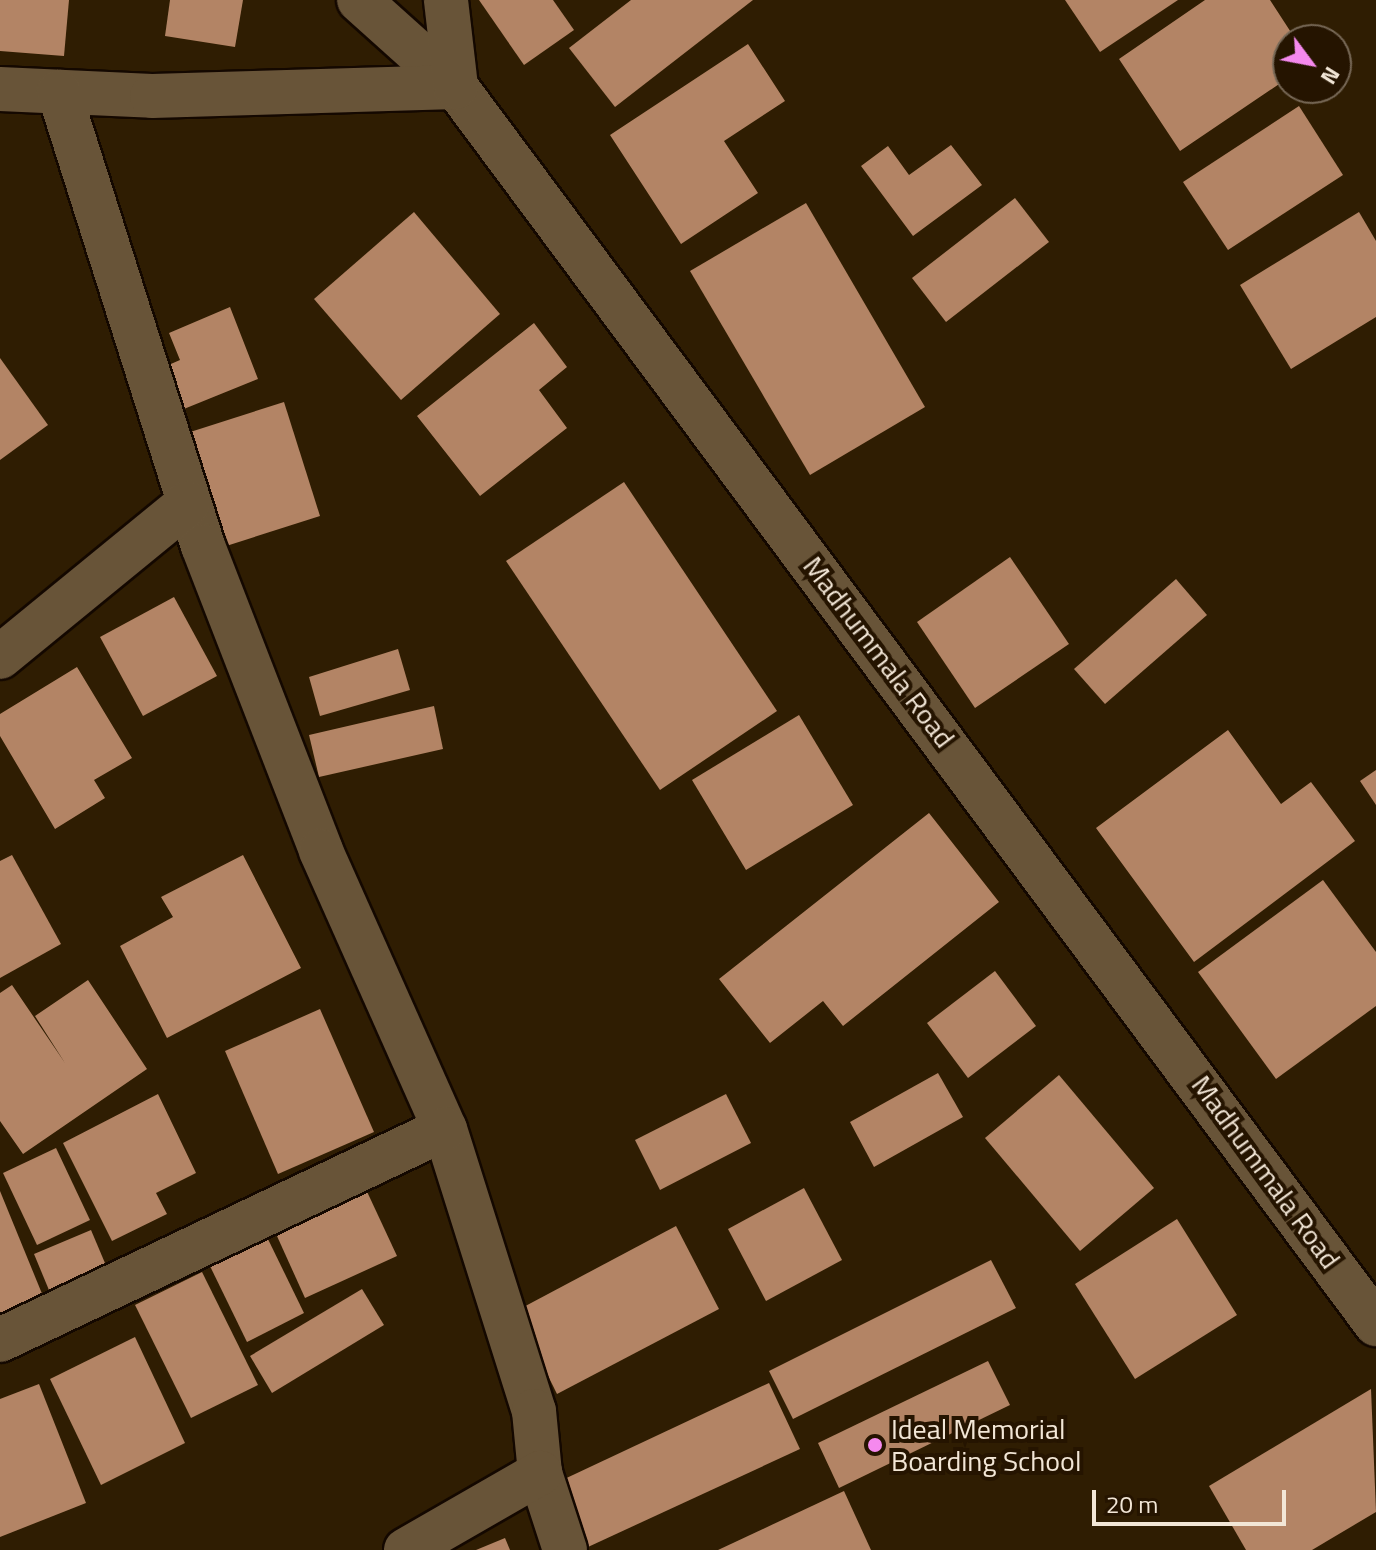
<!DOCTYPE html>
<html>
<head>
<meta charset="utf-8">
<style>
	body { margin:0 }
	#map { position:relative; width:1376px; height:1550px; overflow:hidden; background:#2f1d02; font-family:"Titillium Web",sans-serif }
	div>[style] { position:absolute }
	.building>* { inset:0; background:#b38465 }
	.roads { filter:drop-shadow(2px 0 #140800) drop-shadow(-2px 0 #140800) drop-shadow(0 2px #140800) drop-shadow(0 -2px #140800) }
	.minor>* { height:44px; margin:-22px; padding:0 22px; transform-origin:22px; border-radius:22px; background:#685438 }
	.dots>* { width:22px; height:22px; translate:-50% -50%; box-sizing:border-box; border:4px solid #251400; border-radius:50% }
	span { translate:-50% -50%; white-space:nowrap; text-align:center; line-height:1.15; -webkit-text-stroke:8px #251400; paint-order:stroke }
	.street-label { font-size:28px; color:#f2e6d6 }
	.poi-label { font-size:28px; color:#f2e6d6 }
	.left { translate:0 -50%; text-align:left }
	.north { position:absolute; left:1272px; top:24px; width:80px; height:80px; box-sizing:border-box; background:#251400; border:2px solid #776856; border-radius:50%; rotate:122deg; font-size:22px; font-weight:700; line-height:32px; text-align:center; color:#f2e6d6 }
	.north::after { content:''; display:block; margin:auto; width:28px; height:36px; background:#f589ee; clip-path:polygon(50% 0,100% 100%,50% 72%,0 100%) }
	.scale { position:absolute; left:1092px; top:1490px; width:194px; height:36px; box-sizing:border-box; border:4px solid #f2e6d6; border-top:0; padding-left:10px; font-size:24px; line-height:28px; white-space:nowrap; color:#f2e6d6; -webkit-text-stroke:6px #251400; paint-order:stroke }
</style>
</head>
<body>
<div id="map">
	<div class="building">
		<i style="clip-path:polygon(0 0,69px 0,64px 56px,0 51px)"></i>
		<i style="clip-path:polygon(170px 0,243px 0,235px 47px,165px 36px)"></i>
		<i style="clip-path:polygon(479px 0,553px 0,574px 30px,524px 65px)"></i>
		<i style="clip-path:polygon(631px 0,753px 0,615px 107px,569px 48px)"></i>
		<i style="clip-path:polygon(1065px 0,1178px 0,1100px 52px)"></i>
		<i style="clip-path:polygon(1205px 0,1270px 0,1296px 40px,1288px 40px,1288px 78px,1180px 151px,1119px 59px)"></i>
		<i style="clip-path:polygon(748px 44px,785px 101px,724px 141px,758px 193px,681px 244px,610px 135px)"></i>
		<i style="clip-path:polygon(1299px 106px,1343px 175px,1228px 250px,1183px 182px)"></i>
		<i style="clip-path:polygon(951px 145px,982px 185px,913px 236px,861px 166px,888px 146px,909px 175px)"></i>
		<i style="clip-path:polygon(1015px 198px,1049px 242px,946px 322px,912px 278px)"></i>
		<i style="clip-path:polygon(806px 203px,925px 407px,810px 475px,690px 271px)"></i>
		<i style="clip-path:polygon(414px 212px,500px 314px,401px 400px,314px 299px)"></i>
		<i style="clip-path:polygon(1359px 212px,1376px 241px,1376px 317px,1291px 369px,1240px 285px)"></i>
		<i style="clip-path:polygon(230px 307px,258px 379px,174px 413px,157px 370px,180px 360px,169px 333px)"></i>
		<i style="clip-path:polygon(534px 323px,567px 367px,539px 390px,567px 428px,480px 496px,417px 416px)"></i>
		<i style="clip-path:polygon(0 358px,48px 425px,0 460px)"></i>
		<i style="clip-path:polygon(284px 402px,320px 516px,220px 548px,184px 434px)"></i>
		<i style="clip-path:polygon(624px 482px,777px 711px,660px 790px,506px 561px)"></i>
		<i style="clip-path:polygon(1010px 557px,1069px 644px,975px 708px,917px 622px)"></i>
		<i style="clip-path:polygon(1176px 579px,1207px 615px,1105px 704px,1074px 669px)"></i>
		<i style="clip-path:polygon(174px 597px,217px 676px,143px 716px,100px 637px)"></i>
		<i style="clip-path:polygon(398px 649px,410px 690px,320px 716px,309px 677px)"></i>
		<i style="clip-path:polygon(77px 667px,132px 758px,94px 780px,105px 798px,55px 829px,0 736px,0 714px)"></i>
		<i style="clip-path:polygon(434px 706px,443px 749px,319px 777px,309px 735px)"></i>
		<i style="clip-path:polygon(799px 715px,853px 805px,746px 870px,692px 780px)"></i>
		<i style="clip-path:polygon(1228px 730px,1281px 804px,1311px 782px,1355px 841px,1194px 962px,1096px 828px)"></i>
		<i style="clip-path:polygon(1376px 770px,1376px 805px,1360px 781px)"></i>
		<i style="clip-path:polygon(929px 813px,999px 902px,843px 1026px,823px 1001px,770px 1043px,719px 979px)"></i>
		<i style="clip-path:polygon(12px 855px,61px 944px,0 978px,0 861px)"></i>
		<i style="clip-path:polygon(243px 855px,301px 968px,167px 1038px,120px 946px,173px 917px,161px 897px)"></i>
		<i style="clip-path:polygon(1323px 880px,1376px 952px,1376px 1006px,1276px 1079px,1198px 972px)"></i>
		<i style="clip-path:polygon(995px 971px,1036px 1026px,968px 1078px,927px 1023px)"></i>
		<i style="clip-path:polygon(88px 980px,147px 1069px,23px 1154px,0 1121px,0 993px,12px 985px,65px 1063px,35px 1016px)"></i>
		<i style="clip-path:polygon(320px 1009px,374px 1132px,278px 1174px,225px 1051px)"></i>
		<i style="clip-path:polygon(938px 1073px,963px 1117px,874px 1167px,850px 1122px)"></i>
		<i style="clip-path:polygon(1059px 1075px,1154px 1188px,1080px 1251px,985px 1138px)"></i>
		<i style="clip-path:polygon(158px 1094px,196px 1173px,156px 1193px,167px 1214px,112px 1241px,63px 1143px)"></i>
		<i style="clip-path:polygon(726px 1094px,751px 1143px,660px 1190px,635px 1140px)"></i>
		<i style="clip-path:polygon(56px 1148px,90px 1220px,37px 1245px,3px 1173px)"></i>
		<i style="clip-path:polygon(363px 1183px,397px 1256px,305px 1298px,272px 1225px)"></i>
		<i style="clip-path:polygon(804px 1188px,842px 1260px,766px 1301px,728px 1229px)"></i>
		<i style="clip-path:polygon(0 1191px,45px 1301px,0 1320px)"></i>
		<i style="clip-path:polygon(1177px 1219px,1237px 1315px,1135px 1379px,1075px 1284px)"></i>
		<i style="clip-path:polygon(676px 1226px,719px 1309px,557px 1394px,516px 1311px)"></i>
		<i style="clip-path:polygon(91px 1230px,113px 1282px,56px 1307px,34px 1254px)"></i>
		<i style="clip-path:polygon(265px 1233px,304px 1313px,247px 1342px,208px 1262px)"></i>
		<i style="clip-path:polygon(991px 1260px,1016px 1308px,793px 1419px,769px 1371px)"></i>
		<i style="clip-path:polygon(202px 1272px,258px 1385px,191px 1418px,135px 1305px)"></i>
		<i style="clip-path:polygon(362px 1289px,384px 1325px,272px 1393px,250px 1356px)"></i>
		<i style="clip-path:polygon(135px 1337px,185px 1443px,101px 1485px,50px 1379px)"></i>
		<i style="clip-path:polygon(988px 1361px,1010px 1405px,839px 1488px,818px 1443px)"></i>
		<i style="clip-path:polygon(769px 1383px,800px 1449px,588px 1547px,558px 1482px)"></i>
		<i style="clip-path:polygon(39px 1384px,86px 1503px,0 1537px,0 1399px)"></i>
		<i style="clip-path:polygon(1371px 1389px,1376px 1512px,1312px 1550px,1246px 1550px,1209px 1486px)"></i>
		<i style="clip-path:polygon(844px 1491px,871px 1550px,718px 1550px)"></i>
		<i style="clip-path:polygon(505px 1538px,510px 1550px,476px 1550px)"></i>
	</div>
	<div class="roads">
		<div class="minor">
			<i style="left:359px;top:0;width:130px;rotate:41.9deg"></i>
			<i style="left:456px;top:87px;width:1542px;rotate:53.36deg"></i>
			<i style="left:0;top:89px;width:152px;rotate:2.6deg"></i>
			<i style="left:152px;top:96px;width:304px;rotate:-1.7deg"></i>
			<i style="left:456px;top:87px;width:88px;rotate:-96.6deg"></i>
			<i style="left:59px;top:92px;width:476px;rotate:72.4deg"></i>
			<i style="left:203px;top:546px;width:327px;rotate:68.8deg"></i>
			<i style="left:321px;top:851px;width:304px;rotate:66deg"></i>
			<i style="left:445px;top:1129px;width:296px;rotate:72.5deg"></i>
			<i style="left:534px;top:1411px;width:62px;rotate:84.5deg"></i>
			<i style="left:540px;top:1473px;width:81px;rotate:72deg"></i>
			<i style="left:0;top:657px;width:243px;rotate:-39.3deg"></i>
			<i style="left:0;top:1340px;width:492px;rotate:-25.4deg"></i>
			<i style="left:406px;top:1550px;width:155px;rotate:-29.9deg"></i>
		</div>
	</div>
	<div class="dots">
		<i style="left:875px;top:1445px;background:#f589ee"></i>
	</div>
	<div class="street-label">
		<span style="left:879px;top:652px;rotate:53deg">Madhummala Road</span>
		<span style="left:1266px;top:1172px;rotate:54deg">Madhummala Road</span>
	</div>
	<div class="poi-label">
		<span class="left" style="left:891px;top:1445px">Ideal Memorial<br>Boarding School</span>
	</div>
	<div class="north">N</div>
	<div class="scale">20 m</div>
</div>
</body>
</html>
